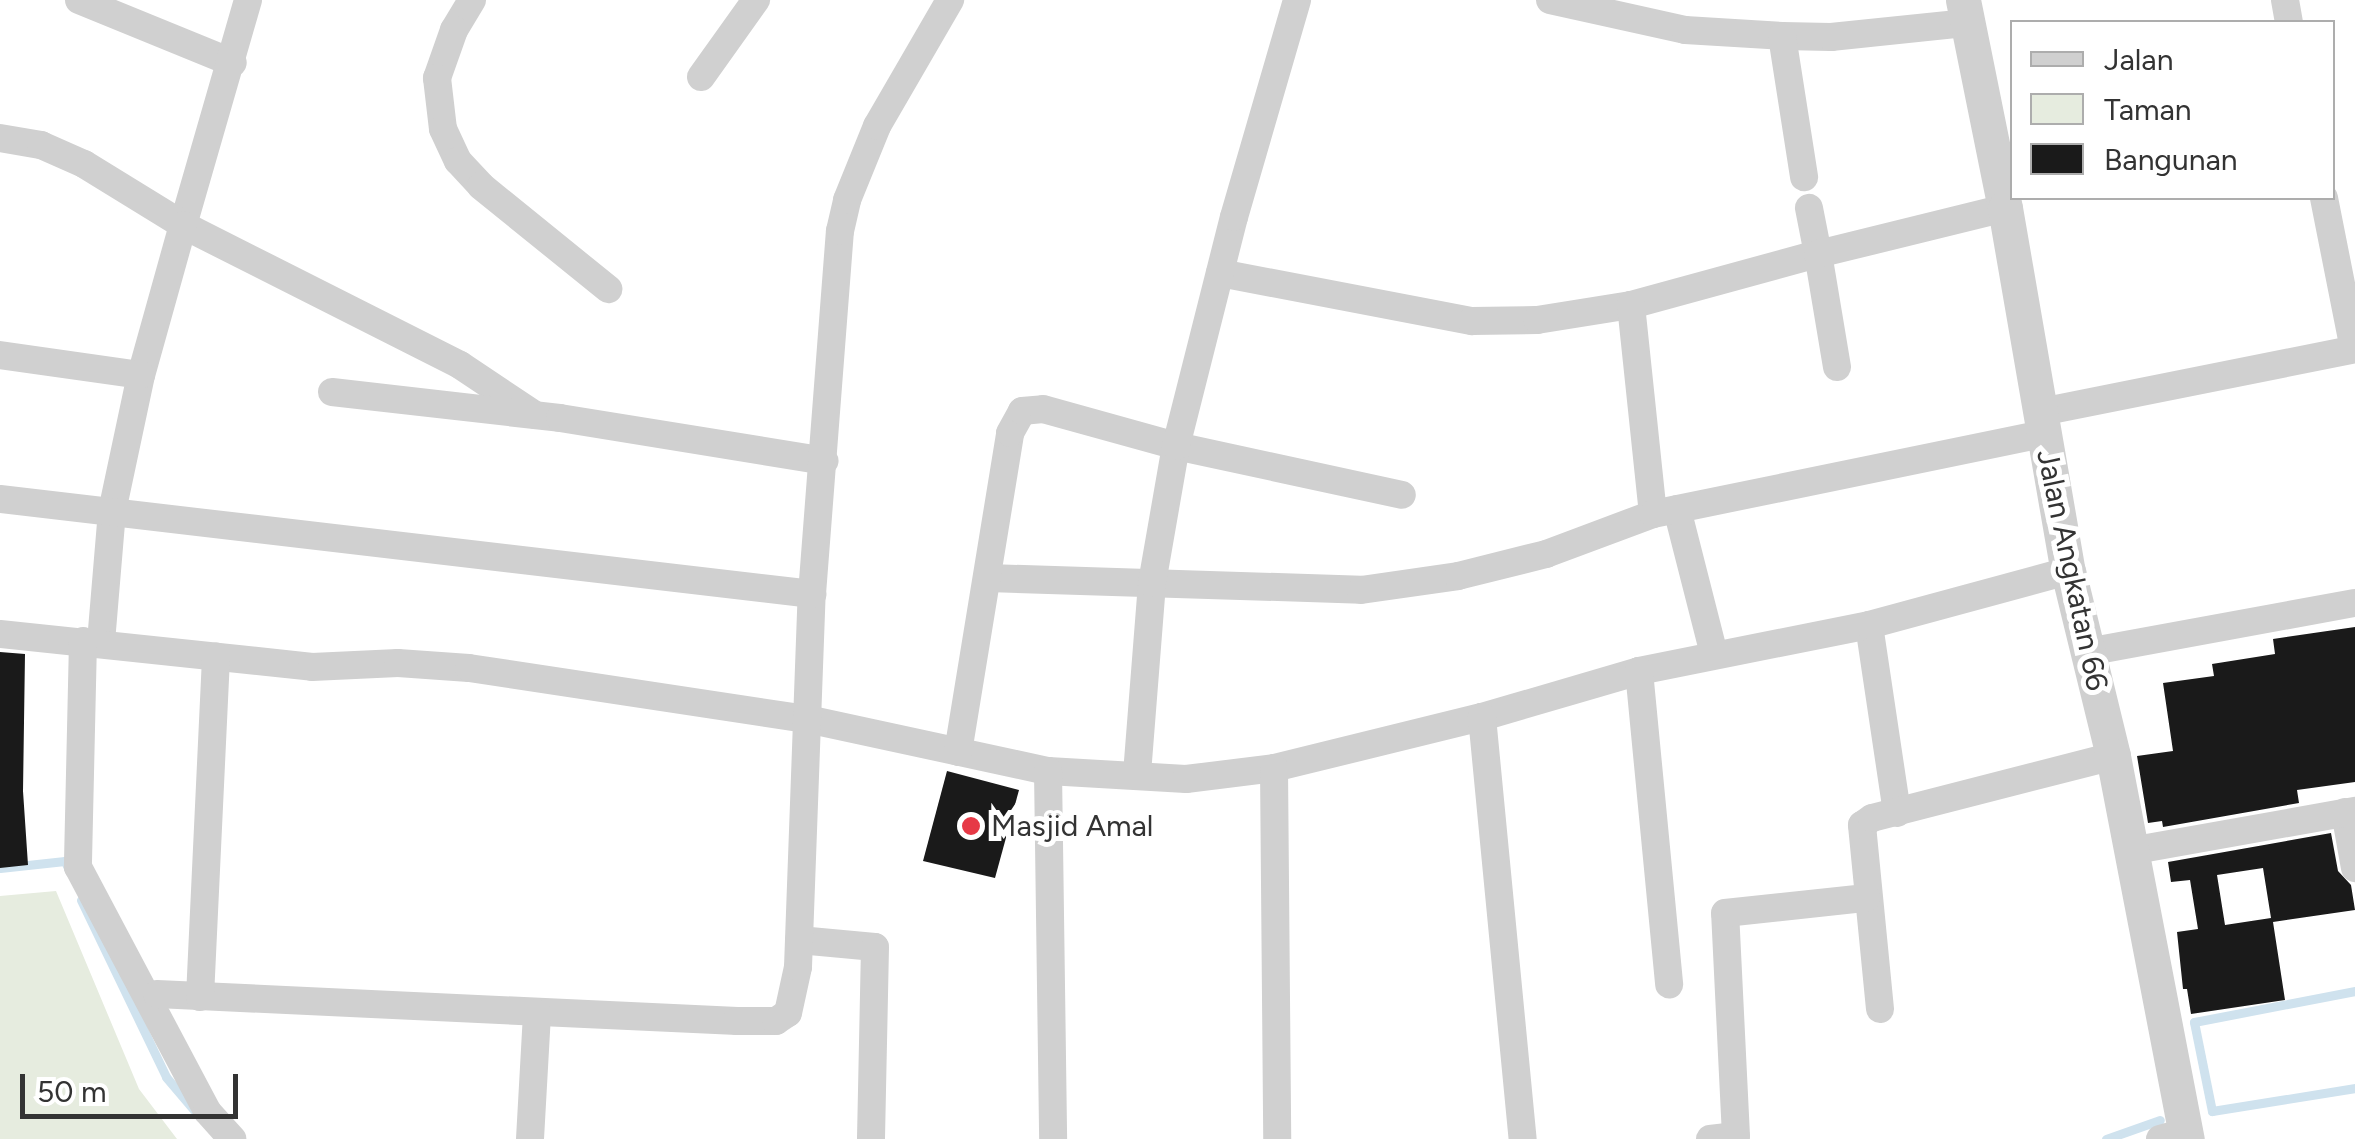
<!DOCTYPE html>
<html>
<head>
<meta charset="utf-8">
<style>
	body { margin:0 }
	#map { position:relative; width:2355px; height:1139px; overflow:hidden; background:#fff; font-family:Figtree,sans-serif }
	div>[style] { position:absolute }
	.green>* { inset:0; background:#e6ecdf }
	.stream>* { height:9px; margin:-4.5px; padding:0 4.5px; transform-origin:4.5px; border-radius:4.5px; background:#cfe2ee }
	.building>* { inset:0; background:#1a1a1a }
	.minor>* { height:28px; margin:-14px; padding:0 14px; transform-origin:14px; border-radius:14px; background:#d0d0d0 }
	.tertiary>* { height:35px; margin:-17.5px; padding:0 17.5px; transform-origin:17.5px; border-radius:17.5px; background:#d0d0d0 }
	.dots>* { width:28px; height:28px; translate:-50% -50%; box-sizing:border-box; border:5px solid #fff; border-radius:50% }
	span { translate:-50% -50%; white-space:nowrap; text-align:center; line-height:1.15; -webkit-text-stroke:10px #fff; paint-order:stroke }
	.street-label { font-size:30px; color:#333 }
	.poi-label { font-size:30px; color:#333 }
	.left { translate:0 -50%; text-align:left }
	.legend { position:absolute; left:2010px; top:20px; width:325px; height:180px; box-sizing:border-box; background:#fff; border:2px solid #adadad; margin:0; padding:12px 18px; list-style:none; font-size:30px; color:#333 }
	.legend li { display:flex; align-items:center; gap:20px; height:50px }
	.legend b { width:50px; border:2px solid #adadad }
	.scale { position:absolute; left:20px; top:1074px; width:218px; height:45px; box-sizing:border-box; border:5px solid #333; border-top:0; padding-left:12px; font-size:30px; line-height:35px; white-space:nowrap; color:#333; -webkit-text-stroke:8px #fff; paint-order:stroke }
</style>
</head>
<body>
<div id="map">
	<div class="green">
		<i style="clip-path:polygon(56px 891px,139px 1089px,177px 1139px,0 1139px,0 896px)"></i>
	</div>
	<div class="stream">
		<i style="left:0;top:868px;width:65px;rotate:-6.1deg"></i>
		<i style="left:65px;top:861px;width:8px;rotate:67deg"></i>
		<i style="left:81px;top:900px;width:196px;rotate:64.3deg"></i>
		<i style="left:166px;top:1077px;width:43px;rotate:49.7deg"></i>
		<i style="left:2355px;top:991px;width:164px;rotate:169.1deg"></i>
		<i style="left:2194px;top:1022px;width:91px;rotate:78.6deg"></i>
		<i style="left:2212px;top:1111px;width:145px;rotate:-9.1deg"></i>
		<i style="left:2106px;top:1139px;width:57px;rotate:-19.4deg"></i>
	</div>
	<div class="building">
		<i style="clip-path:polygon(2355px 627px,2355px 782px,2297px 790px,2299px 803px,2163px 827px,2162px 821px,2148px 823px,2137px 756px,2173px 751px,2163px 683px,2214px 676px,2212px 664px,2275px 654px,2273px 639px)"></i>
		<i style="clip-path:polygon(0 652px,25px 654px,23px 791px,28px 865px,0 868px)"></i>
		<i style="clip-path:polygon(947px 771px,1019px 790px,995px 878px,923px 861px)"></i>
		<i style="clip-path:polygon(evenodd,2331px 833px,2338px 871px,2351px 885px,2355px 910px,2273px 922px,2285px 1000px,2191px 1014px,2187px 989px,2183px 989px,2177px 932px,2198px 929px,2190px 880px,2171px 882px,2168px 862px,2331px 833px,2263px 868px,2271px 918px,2225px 925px,2217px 875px,2263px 868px)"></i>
	</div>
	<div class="minor">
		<i style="left:79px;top:0;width:166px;rotate:22.2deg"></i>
		<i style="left:248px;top:0;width:234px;rotate:106.1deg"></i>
		<i style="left:183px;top:225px;width:310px;rotate:26.8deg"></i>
		<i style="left:460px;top:365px;width:90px;rotate:33.7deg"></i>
		<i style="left:472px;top:0;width:35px;rotate:121deg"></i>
		<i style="left:454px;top:30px;width:51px;rotate:109.5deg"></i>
		<i style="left:437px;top:78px;width:51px;rotate:83.3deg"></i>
		<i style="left:443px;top:129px;width:35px;rotate:65deg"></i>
		<i style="left:458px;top:161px;width:34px;rotate:47deg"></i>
		<i style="left:481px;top:186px;width:164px;rotate:39deg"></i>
		<i style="left:1550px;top:0;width:138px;rotate:12.5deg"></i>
		<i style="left:1685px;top:30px;width:97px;rotate:3.5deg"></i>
		<i style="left:1782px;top:36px;width:49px;rotate:1.2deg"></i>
		<i style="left:1831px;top:37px;width:137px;rotate:-5.9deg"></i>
		<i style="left:2285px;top:0;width:22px;rotate:80deg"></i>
		<i style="left:1782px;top:36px;width:143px;rotate:81.1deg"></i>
		<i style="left:701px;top:77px;width:95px;rotate:-54.5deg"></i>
		<i style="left:0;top:138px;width:42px;rotate:9.7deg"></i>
		<i style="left:41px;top:145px;width:47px;rotate:23.8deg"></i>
		<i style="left:84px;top:164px;width:116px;rotate:31.6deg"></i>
		<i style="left:183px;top:225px;width:156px;rotate:105.6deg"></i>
		<i style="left:141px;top:375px;width:139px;rotate:102deg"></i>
		<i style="left:112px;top:511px;width:132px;rotate:94.8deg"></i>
		<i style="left:2324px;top:198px;width:154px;rotate:78.8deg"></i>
		<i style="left:1220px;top:273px;width:257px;rotate:10.8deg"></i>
		<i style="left:1472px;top:321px;width:65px;rotate:-0.9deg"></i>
		<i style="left:1537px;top:320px;width:95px;rotate:-9.1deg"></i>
		<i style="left:1631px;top:305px;width:194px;rotate:-15.3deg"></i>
		<i style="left:1818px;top:254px;width:47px;rotate:-101.1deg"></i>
		<i style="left:1631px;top:305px;width:210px;rotate:84deg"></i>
		<i style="left:0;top:355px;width:142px;rotate:8.1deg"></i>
		<i style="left:1837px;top:367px;width:115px;rotate:-99.5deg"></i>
		<i style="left:1818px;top:254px;width:193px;rotate:-13.8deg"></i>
		<i style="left:332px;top:392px;width:229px;rotate:6.5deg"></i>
		<i style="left:560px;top:418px;width:268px;rotate:9.2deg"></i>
		<i style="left:2041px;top:412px;width:320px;rotate:-11.3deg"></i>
		<i style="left:0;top:499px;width:818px;rotate:6.67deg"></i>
		<i style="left:1677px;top:509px;width:150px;rotate:75.7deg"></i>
		<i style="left:988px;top:578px;width:373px;rotate:1.8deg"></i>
		<i style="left:1361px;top:590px;width:98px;rotate:-8.2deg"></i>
		<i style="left:1458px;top:576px;width:91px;rotate:-14deg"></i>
		<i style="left:1546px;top:554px;width:114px;rotate:-20.5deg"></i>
		<i style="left:1653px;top:514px;width:398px;rotate:-11.6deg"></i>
		<i style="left:1869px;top:625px;width:190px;rotate:81.5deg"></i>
		<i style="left:0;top:634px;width:314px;rotate:6deg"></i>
		<i style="left:312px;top:667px;width:86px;rotate:-2.7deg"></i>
		<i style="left:398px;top:663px;width:71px;rotate:4deg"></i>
		<i style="left:469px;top:668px;width:342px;rotate:8.6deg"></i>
		<i style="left:807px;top:719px;width:247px;rotate:12.2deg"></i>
		<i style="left:1048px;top:771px;width:138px;rotate:3.3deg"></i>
		<i style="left:1186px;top:779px;width:89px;rotate:-7.1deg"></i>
		<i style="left:1274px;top:768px;width:214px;rotate:-13.8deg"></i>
		<i style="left:1482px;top:717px;width:164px;rotate:-16.3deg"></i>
		<i style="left:1639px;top:671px;width:235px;rotate:-11.3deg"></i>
		<i style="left:1869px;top:625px;width:206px;rotate:-15.2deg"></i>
		<i style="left:83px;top:641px;width:226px;rotate:91.3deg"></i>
		<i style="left:78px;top:867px;width:276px;rotate:62.1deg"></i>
		<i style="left:207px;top:1111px;width:38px;rotate:48deg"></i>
		<i style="left:2087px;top:652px;width:272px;rotate:-10.4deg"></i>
		<i style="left:1639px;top:671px;width:315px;rotate:84.5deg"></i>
		<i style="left:1482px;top:717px;width:424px;rotate:84.5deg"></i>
		<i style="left:958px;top:752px;width:323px;rotate:-80.7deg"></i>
		<i style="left:1010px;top:433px;width:25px;rotate:-61deg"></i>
		<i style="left:1022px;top:411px;width:21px;rotate:-5deg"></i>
		<i style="left:1043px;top:409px;width:138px;rotate:15.5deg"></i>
		<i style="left:1176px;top:446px;width:231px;rotate:12.2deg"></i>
		<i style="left:1274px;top:768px;width:371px;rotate:89.5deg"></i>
		<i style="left:1048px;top:771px;width:368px;rotate:89.2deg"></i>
		<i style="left:1137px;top:774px;width:192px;rotate:-85.5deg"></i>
		<i style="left:1152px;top:583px;width:139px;rotate:-80.1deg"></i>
		<i style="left:1176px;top:446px;width:236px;rotate:-75.8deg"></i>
		<i style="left:1234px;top:217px;width:226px;rotate:-73.8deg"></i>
		<i style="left:2345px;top:812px;width:57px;rotate:79.9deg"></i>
		<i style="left:2130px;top:851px;width:229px;rotate:-10.1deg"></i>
		<i style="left:799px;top:940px;width:76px;rotate:5.3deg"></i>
		<i style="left:875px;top:947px;width:192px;rotate:91.2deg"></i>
		<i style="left:157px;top:994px;width:581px;rotate:2.67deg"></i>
		<i style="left:737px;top:1021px;width:39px"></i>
		<i style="left:776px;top:1021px;width:14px;rotate:-34deg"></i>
		<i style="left:788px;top:1013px;width:47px;rotate:-77.7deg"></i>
		<i style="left:798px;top:967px;width:373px;rotate:-87.9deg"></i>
		<i style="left:812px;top:594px;width:364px;rotate:-85.6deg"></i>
		<i style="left:840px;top:231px;width:32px;rotate:-77deg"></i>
		<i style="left:847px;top:200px;width:80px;rotate:-67.9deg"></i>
		<i style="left:877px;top:126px;width:146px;rotate:-59.9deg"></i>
		<i style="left:200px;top:997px;width:341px;rotate:-87.3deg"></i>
		<i style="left:1880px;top:1009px;width:185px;rotate:-95.6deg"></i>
		<i style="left:1862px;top:825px;width:12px;rotate:-35deg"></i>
		<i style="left:1872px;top:818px;width:249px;rotate:-14.4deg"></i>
		<i style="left:530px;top:1139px;width:126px;rotate:-86.8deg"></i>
		<i style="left:1710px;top:1139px;width:26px;rotate:-7deg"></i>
		<i style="left:1736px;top:1136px;width:223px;rotate:-92.8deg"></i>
		<i style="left:1725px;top:913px;width:142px;rotate:-6.1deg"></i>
		<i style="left:2160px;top:1139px;width:26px;rotate:-16deg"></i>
	</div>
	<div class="tertiary">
		<i style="left:1963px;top:0;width:212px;rotate:78.6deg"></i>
		<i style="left:2005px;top:208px;width:368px;rotate:80.2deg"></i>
		<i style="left:2068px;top:571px;width:190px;rotate:76.3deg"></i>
		<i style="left:2113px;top:756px;width:390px;rotate:79.1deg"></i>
	</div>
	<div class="dots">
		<i style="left:971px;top:826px;background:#e63946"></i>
	</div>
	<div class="street-label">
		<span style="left:2072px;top:570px;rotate:78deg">Jalan Angkatan 66</span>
	</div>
	<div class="poi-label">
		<span class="left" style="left:991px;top:826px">Masjid Amal</span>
	</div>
	<ul class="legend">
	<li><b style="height:12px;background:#d0d0d0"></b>Jalan</li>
	<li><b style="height:28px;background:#e6ecdf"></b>Taman</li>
	<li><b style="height:28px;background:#1a1a1a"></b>Bangunan</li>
	</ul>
	<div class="scale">50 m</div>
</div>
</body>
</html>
